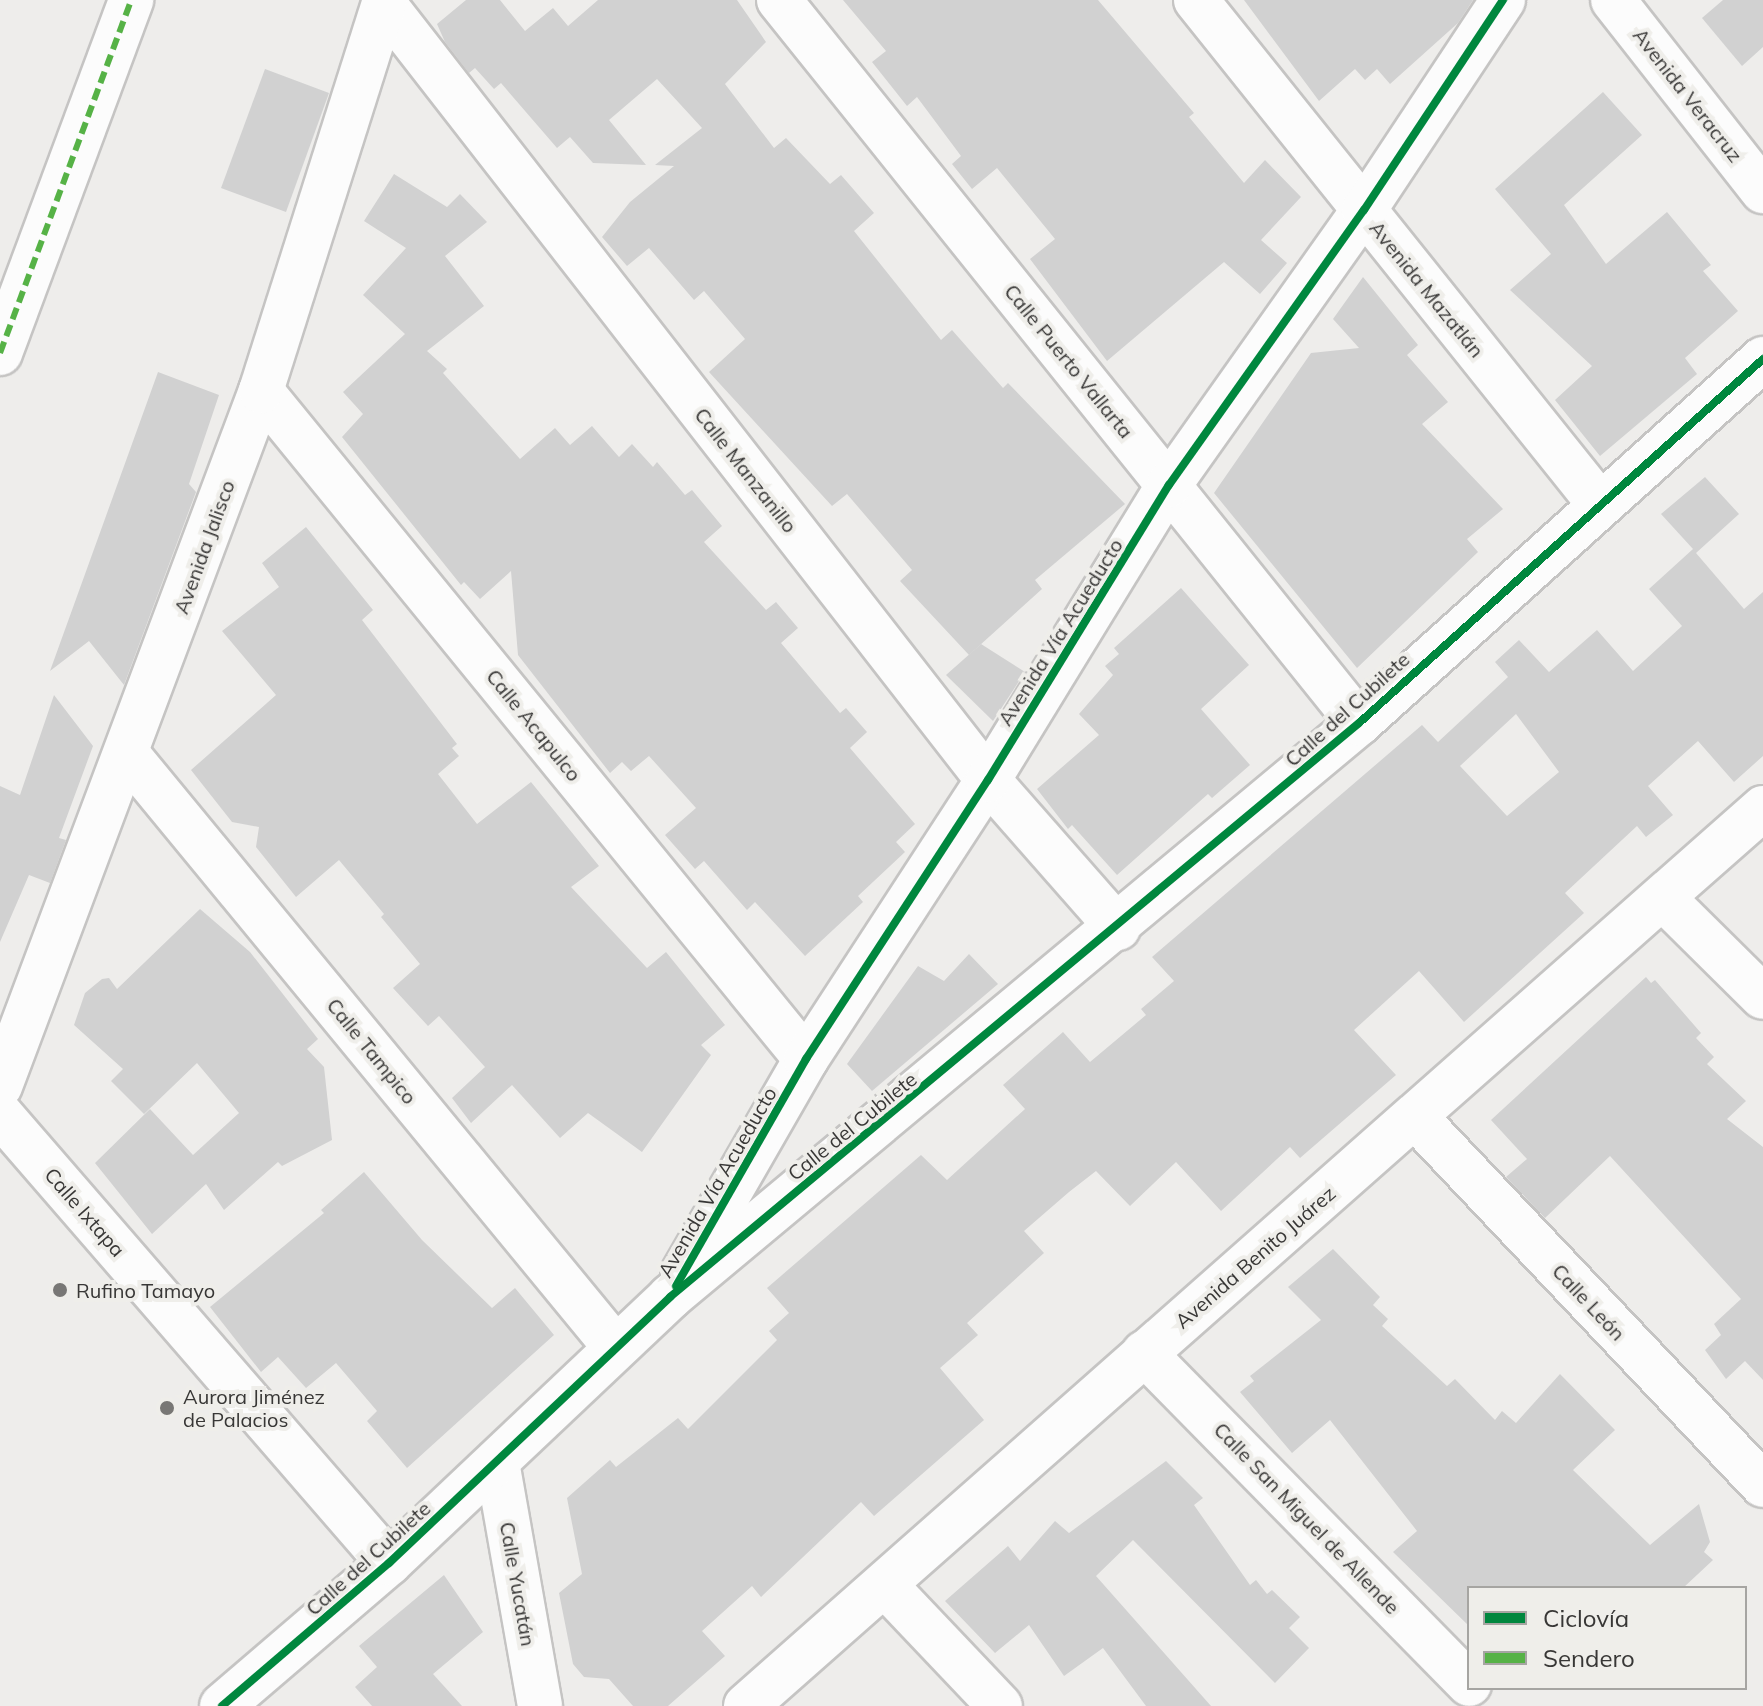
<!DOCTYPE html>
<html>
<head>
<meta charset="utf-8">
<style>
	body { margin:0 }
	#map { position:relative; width:1763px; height:1706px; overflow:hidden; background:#eeedeb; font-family:Mulish,sans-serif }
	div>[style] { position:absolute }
	.building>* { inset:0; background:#d1d1d1 }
	.roads { filter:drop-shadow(2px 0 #c5c4c3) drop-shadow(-2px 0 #c5c4c3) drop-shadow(0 2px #c5c4c3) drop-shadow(0 -2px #c5c4c3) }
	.minor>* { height:44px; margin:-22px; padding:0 22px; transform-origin:22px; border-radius:22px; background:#fcfcfc }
	.quiet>* { height:6px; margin-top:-3px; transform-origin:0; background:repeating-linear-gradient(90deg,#56b246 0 12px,transparent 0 18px) }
	.cycleway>* { height:8px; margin:-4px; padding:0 4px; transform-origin:4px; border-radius:4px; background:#00873e }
	.dots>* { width:22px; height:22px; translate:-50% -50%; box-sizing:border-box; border:4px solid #efeeea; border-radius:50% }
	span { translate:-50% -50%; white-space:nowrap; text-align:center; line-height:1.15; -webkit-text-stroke:8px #efeeea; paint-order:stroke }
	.street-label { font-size:20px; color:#383736 }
	.poi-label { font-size:20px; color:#383736 }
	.left { translate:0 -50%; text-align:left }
	.legend { position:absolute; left:1467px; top:1586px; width:280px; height:104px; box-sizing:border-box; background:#efeeea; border:2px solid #a6a5a2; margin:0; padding:10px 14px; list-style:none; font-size:24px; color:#383736 }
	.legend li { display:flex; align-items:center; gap:16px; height:40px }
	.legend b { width:40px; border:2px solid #a6a5a2 }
</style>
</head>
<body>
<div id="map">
	<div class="building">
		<i style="clip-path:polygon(466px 0,500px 0,525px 31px,553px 8px,568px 26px,598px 0,737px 0,766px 42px,725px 84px,774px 148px,786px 138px,830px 184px,841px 175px,874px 213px,854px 231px,941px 340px,952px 330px,1003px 388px,1008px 383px,1125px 504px,1035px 580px,1042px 589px,969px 655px,900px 581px,912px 570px,847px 494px,832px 506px,709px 372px,745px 339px,704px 291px,694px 300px,649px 248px,627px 266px,602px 237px,630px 202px,674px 166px,655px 165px,702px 128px,657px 79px,609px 120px,646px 165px,593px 163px,570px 137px,557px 148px,501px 83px,494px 89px,475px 68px,469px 73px,445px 42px,437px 24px)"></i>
		<i style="clip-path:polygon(843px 0,1098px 0,1194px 113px,1189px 117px,1244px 183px,1265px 160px,1301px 197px,1261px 240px,1287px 263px,1260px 294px,1224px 262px,1107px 361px,1030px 259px,1055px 239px,997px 168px,972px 189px,952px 164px,961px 156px,917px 97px,907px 106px,872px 62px,886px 51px)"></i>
		<i style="clip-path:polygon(1244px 0,1473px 0,1458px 23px,1390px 84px,1377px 69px,1365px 80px,1355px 69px,1319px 101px)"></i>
		<i style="clip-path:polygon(1723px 0,1763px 0,1763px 47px,1742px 66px,1702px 18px)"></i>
		<i style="clip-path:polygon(265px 69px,329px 93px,286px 212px,221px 188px)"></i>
		<i style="clip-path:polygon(1603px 92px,1642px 135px,1564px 205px,1606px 264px,1667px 212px,1711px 265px,1703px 271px,1738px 311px,1685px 358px,1697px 374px,1600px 456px,1555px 400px,1592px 366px,1510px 290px,1551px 254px,1495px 189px)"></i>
		<i style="clip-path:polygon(394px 174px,447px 207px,460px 194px,487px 222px,445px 256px,484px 306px,427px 351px,447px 369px,443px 373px,520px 459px,555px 428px,570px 445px,592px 426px,619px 457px,632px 444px,653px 467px,657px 462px,685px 495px,692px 490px,722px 526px,704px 542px,766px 610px,776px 602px,798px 628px,781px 643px,840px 713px,846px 708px,867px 732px,850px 748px,915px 824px,896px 842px,905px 852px,858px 896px,863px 902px,805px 956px,755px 902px,747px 910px,704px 861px,695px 869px,665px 835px,696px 808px,649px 756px,631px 771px,622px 762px,610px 773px,518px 655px,511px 571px,480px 599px,464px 582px,461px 585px,342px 437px,363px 414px,343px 392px,405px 334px,363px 295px,406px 248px,364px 221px)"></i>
		<i style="clip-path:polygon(1363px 277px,1418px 345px,1407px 355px,1448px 402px,1422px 424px,1503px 509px,1467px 539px,1478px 552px,1357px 668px,1214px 493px,1311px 353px,1359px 348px,1333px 319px)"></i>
		<i style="clip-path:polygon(158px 372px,219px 395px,189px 484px,196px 492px,124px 685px,89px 641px,50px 671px)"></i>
		<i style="clip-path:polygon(evenodd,1705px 477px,1739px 514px,1696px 553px,1744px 609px,1763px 592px,1763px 756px,1734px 782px,1698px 741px,1648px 786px,1673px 815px,1646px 837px,1637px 826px,1565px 893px,1584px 913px,1464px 1022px,1419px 971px,1354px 1030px,1396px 1075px,1300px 1158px,1290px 1147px,1221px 1211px,1176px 1162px,1130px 1206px,1096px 1171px,1069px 1192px,1024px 1231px,1044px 1253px,967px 1323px,978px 1335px,940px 1368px,984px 1420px,874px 1516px,861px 1502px,761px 1597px,752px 1586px,702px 1631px,725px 1656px,668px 1706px,633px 1706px,609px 1679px,584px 1677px,573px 1664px,559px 1593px,582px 1574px,567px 1498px,610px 1460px,616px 1467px,678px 1418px,688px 1429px,777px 1340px,769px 1331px,789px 1313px,767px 1288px,921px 1155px,947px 1180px,1025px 1109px,1003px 1085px,1063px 1032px,1090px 1062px,1146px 1015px,1141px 1009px,1174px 981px,1152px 957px,1422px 725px,1438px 742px,1508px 677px,1495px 662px,1519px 640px,1549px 672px,1597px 630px,1633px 671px,1682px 626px,1649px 589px,1693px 549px,1661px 514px,1705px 477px,1516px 714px,1559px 772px,1507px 816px,1460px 766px,1516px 714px)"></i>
		<i style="clip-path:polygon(306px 527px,373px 610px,362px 620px,457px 744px,452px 748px,459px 756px,438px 774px,477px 824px,531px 782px,599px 866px,571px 887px,647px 968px,666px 952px,725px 1025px,701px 1045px,711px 1055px,642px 1152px,588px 1113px,560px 1138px,512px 1085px,471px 1123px,452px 1098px,485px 1067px,439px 1016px,428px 1026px,393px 988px,420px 964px,381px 917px,384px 914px,339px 860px,296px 897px,256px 847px,259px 827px,232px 822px,191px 770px,276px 695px,222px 631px,279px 587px,262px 563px)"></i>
		<i style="clip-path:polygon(1181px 588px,1249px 665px,1201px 709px,1250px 765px,1212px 798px,1208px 794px,1117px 875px,1072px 825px,1068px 829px,1037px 789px,1099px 735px,1079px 714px,1113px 675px,1105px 666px,1119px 654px,1114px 648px)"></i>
		<i style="clip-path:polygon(981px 644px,1025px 672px,993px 721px,946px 675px)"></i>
		<i style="clip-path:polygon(54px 695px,93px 746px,59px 838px,66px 840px,50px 883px,29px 875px,0 942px,0 786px,20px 795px)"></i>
		<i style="clip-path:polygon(200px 909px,250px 952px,318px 1039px,307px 1049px,324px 1067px,332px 1140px,282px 1166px,278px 1162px,224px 1210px,206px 1184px,152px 1234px,95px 1163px,150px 1109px,193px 1155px,239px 1113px,197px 1063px,144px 1114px,111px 1081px,123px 1069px,74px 1025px,85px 993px,102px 979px,109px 978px,117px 989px)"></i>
		<i style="clip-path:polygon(969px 954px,998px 984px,872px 1091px,847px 1064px,918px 966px,944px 981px)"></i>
		<i style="clip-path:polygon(1646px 977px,1651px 983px,1655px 980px,1701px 1033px,1696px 1038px,1714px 1057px,1707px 1064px,1746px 1101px,1727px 1119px,1763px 1147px,1763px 1380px,1745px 1361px,1726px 1379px,1705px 1350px,1721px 1335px,1714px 1324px,1741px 1299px,1610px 1156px,1545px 1218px,1506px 1177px,1527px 1159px,1491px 1120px)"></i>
		<i style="clip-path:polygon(364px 1172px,422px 1240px,492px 1308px,515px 1288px,554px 1335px,407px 1468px,367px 1421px,377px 1411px,336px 1363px,306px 1388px,278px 1357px,261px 1372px,210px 1307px,324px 1213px,321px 1210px)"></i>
		<i style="clip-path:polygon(1333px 1249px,1380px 1297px,1373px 1305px,1388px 1319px,1382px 1326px,1447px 1386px,1455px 1379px,1495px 1420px,1502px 1411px,1516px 1423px,1560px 1374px,1615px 1430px,1573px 1470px,1650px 1545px,1699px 1504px,1710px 1542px,1704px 1552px,1713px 1560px,1683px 1588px,1469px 1588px,1469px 1626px,1393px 1552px,1417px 1531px,1330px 1420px,1292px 1453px,1240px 1392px,1254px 1381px,1250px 1376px,1321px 1320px,1288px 1287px)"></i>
		<i style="clip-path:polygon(1166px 1461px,1203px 1498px,1194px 1505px,1250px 1585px,1256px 1580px,1267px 1594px,1272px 1590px,1300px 1617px,1289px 1628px,1309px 1648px,1275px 1683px,1133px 1540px,1096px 1576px,1211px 1706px,1146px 1706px,1103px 1648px,1064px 1676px,1029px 1625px,995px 1653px,945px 1601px,1008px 1546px,1020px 1561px,1055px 1521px,1069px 1533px)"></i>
		<i style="clip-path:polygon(444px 1575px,483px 1632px,433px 1674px,462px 1706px,372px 1706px,355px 1687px,377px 1667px,359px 1646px)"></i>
	</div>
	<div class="roads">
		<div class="minor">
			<i style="left:779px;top:0;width:927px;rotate:51.26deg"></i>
			<i style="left:1196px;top:0;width:643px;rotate:51.31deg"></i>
			<i style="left:1613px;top:0;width:243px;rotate:51.9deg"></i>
			<i style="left:384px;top:4px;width:983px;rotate:52.1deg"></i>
			<i style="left:988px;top:780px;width:197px;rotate:48.7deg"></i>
			<i style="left:0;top:353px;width:377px;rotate:-69.6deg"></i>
			<i style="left:261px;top:391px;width:862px;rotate:50.79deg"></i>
			<i style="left:127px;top:754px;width:769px;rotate:50.54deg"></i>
			<i style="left:1664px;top:899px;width:139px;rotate:44.7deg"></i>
			<i style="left:0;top:1086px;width:742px;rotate:-69.42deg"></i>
			<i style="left:261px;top:391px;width:410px;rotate:-72.4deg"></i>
			<i style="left:0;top:1114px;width:594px;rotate:49.1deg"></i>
			<i style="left:1416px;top:1118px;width:505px;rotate:46.6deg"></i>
			<i style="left:683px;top:1273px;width:247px;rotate:-60.1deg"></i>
			<i style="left:806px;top:1059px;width:333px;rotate:-56.9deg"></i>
			<i style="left:988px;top:780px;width:346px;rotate:-58.5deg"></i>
			<i style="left:1169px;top:485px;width:337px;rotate:-54.7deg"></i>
			<i style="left:1364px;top:210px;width:252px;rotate:-56.5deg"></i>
			<i style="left:1144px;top:1353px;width:464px;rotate:45.5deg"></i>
			<i style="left:497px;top:1462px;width:248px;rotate:80deg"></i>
			<i style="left:885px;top:1585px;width:167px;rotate:46.5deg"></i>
			<i style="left:222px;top:1706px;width:220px;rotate:-40.6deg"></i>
			<i style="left:389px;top:1563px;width:387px;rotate:-43.4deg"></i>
			<i style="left:670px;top:1297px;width:897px;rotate:-39.8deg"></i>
			<i style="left:1359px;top:723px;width:544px;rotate:-42.02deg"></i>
			<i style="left:746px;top:1706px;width:1357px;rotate:-41.44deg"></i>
		</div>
	</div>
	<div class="quiet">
		<i style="left:0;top:353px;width:377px;rotate:-69.6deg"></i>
	</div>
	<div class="cycleway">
		<i style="left:676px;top:1286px;width:262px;rotate:-60.2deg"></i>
		<i style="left:806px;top:1059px;width:333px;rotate:-56.9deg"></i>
		<i style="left:988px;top:780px;width:346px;rotate:-58.5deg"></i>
		<i style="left:1169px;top:485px;width:337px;rotate:-54.7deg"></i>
		<i style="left:1364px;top:210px;width:252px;rotate:-56.5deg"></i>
		<i style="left:222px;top:1706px;width:220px;rotate:-40.6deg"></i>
		<i style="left:389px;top:1563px;width:387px;rotate:-43.4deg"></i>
		<i style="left:670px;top:1297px;width:897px;rotate:-39.8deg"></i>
		<i style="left:1359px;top:723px;width:544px;rotate:-42.02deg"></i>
	</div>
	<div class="dots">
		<i style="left:60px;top:1290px;background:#787775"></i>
		<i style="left:167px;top:1408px;background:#787775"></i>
	</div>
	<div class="street-label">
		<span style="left:1688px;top:95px;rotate:52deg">Avenida Veracruz</span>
		<span style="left:1427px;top:289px;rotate:51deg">Avenida Mazatlán</span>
		<span style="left:1069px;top:361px;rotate:51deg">Calle Puerto Vallarta</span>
		<span style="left:746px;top:470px;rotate:52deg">Calle Manzanillo</span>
		<span style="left:204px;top:547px;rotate:-70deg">Avenida Jalisco</span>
		<span style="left:1060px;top:632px;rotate:-58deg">Avenida Vía Acueducto</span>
		<span style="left:1347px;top:709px;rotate:-42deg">Calle del Cubilete</span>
		<span style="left:534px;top:725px;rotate:51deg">Calle Acapulco</span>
		<span style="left:372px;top:1051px;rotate:51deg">Calle Tampico</span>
		<span style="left:852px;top:1126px;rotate:-39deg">Calle del Cubilete</span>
		<span style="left:717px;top:1182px;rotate:-60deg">Avenida Vía Acueducto</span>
		<span style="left:85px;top:1212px;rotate:49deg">Calle Ixtapa</span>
		<span style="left:1255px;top:1257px;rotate:-41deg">Avenida Benito Juárez</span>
		<span style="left:1589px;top:1302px;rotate:47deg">Calle León</span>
		<span style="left:1307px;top:1518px;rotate:46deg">Calle San Miguel de Allende</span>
		<span style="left:368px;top:1558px;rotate:-42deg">Calle del Cubilete</span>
		<span style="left:518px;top:1584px;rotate:80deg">Calle Yucatán</span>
	</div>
	<div class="poi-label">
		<span class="left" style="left:76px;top:1290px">Rufino Tamayo</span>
		<span class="left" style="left:183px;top:1408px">Aurora Jiménez<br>de Palacios</span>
	</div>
	<ul class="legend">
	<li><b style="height:10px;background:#00873e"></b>Ciclovía</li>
	<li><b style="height:10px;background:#56b246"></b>Sendero</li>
	</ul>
</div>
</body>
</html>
